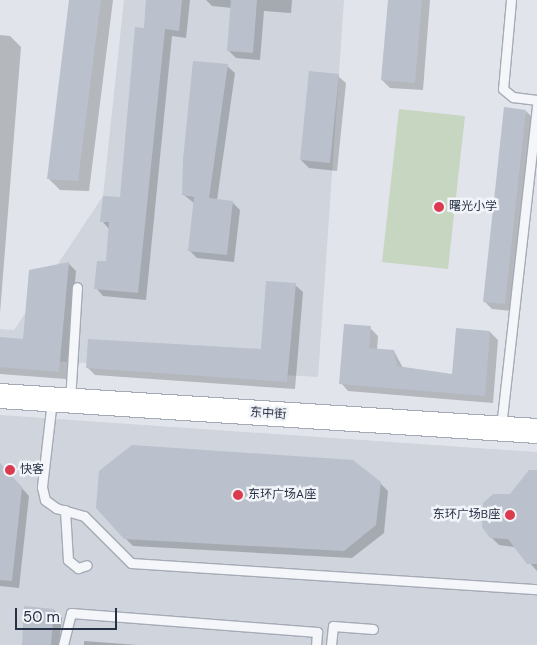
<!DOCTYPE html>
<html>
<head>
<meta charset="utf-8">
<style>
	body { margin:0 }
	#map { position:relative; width:537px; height:645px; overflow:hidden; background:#e1e5eb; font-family:"DM Sans","Noto Sans SC",sans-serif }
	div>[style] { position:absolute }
	.built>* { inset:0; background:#cfd4dd }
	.green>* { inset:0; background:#c6d6c1 }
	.shadow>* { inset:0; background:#0003 }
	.building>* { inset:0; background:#bac0cc }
	.roads { filter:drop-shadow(1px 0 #a5abb6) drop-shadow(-1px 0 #a5abb6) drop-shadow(0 1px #a5abb6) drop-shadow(0 -1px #a5abb6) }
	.lane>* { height:9px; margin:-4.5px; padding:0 4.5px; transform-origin:4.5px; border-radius:4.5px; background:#f4f6f9 }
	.secondary>* { height:24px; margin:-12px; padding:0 12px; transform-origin:12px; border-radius:12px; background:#fff }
	.dots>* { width:14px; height:14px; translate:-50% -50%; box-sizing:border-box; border:2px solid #f1f4f8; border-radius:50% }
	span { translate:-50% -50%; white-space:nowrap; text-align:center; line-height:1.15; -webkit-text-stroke:5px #f1f4f8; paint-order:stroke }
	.poi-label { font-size:12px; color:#273145 }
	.left { translate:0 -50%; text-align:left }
	.right { translate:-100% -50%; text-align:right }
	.street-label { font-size:12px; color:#273145 }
	.scale { position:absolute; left:15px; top:608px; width:102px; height:22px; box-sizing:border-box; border:2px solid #273145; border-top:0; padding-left:6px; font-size:15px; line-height:18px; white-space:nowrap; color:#273145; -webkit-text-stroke:4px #f1f4f8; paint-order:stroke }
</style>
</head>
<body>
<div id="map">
	<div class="built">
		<i style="clip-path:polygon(124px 0,344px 0,318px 377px,0 358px,0 329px,14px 330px,103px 196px)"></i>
		<i style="clip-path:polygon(0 415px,537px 452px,537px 645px,0 645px)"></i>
	</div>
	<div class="green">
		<i style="clip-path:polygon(399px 109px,465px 116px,448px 269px,382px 262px)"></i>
	</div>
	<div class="shadow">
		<i style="clip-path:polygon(70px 0,113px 0,89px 191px,60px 190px,49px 179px)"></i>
		<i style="clip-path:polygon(148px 0,190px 0,186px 38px,172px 36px,146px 300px,103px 296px,96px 288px,107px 263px,109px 229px,102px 221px,121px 199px)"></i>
		<i style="clip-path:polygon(206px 0,292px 0,291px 13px,264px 11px,260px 60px,236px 58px,228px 50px,232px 8px,212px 6px)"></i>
		<i style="clip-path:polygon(389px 0,430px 0,423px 90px,390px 88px,382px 80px)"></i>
		<i style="clip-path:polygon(0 35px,10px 36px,21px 47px,0 313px)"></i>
		<i style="clip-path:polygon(227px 66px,235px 73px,217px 200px,232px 202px,240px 210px,234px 262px,197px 258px,189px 250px,194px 203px,184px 195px)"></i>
		<i style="clip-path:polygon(338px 76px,346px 83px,337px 171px,309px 168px,301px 160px)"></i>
		<i style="clip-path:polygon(526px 111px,534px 119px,512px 311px,492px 309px,484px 301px)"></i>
		<i style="clip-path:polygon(68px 263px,76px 271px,66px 379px,0 374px,0 338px,24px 340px)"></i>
		<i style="clip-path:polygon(295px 285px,303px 292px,295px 389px,95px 375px,87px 367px,262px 351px)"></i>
		<i style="clip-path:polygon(370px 328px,378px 336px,377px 350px,394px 351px,403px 368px,453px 376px,490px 332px,498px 340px,493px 403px,348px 391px,341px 383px)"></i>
		<i style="clip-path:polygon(0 464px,29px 496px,19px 588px,0 586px)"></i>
		<i style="clip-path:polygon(537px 471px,537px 571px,515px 547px,499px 545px,491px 537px,510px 495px)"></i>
		<i style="clip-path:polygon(380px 483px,388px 491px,384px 533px,352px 558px,133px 546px,125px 538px)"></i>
		<i style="clip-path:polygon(54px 610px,62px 618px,59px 645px,23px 645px)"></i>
		<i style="clip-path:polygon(84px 641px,138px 645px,84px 645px)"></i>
	</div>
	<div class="building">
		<i style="clip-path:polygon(69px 0,101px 0,78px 181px,47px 179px)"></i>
		<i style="clip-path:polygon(146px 0,182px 0,179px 31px,165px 29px,138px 293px,94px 289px,97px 261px,106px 261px,109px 222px,100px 222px,103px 196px,120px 197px,135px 27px,144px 28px)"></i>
		<i style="clip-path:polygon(231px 0,257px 0,253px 53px,227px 51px)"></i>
		<i style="clip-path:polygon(388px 0,422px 0,415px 83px,381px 80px)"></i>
		<i style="clip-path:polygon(193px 61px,228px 64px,209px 198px,233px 201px,227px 255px,188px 251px,194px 197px,182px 195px,183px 159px)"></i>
		<i style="clip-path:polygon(309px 71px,339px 74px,330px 163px,300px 160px)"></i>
		<i style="clip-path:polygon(504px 107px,526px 110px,505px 304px,483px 302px)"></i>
		<i style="clip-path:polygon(69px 262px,59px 372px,0 367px,0 337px,23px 339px,29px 270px)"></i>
		<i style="clip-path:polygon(266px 281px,296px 283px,287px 382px,86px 368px,88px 339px,261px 349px)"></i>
		<i style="clip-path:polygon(344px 324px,371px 326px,369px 348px,394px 350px,397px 366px,452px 374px,456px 328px,490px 331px,485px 396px,339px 384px)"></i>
		<i style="clip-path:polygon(132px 445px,353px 460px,381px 482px,376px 525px,344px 551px,124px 539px,96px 508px,99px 471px)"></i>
		<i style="clip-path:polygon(0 463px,22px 487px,12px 581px,0 580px)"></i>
		<i style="clip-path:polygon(529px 470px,537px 470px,537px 564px,527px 564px,508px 539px,490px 538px,482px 527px,483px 503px,493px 494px,510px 494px)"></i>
		<i style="clip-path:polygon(24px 606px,54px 609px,51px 645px,22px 645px)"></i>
	</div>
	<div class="roads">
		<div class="lane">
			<i style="left:511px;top:0;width:89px;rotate:95.1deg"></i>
			<i style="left:503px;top:89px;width:13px;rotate:39deg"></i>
			<i style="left:513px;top:97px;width:24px;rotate:7deg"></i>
			<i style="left:52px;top:400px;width:88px;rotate:96.6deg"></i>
			<i style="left:42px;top:487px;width:13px;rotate:77deg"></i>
			<i style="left:45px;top:500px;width:14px;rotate:36deg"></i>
			<i style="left:56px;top:508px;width:29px;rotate:16deg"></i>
			<i style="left:84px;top:516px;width:66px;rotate:45deg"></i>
			<i style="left:131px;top:563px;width:407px;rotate:3.7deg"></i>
			<i style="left:70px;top:401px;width:114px;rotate:-86.5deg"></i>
			<i style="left:501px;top:427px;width:325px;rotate:-83.6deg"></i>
			<i style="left:65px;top:510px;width:50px;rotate:86.6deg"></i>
			<i style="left:68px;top:560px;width:13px;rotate:39deg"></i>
			<i style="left:78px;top:568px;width:9px;rotate:-18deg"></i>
			<i style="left:63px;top:645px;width:33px;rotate:-76deg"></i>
			<i style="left:71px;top:613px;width:247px;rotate:4.4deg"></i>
			<i style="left:317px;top:632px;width:13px;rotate:94deg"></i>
			<i style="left:331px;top:645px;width:19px;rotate:-84deg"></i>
			<i style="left:333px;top:626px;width:40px;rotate:4.3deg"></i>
		</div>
		<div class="secondary">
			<i style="left:0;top:396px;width:538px;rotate:3.73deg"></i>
		</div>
	</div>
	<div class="dots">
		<i style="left:439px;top:207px;background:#dc3a4f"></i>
		<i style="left:10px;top:470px;background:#dc3a4f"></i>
		<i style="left:238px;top:495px;background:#dc3a4f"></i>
		<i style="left:510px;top:515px;background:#dc3a4f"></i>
	</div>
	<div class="poi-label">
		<span class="left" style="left:449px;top:207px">曙光小学</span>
		<span class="left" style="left:20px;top:470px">快客</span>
		<span class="left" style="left:248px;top:495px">东环广场A座</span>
		<span class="right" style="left:500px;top:515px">东环广场B座</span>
	</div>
	<div class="street-label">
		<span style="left:268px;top:414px;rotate:4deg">东中街</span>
	</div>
	<div class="scale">50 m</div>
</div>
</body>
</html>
